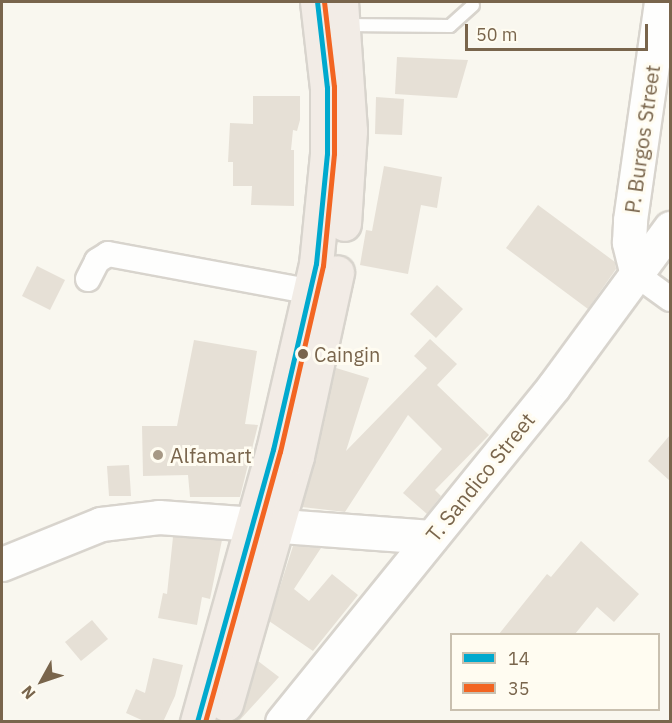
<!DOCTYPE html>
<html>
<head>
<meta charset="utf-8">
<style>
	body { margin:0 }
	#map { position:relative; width:672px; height:723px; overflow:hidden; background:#f9f7ef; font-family:"IBM Plex Sans",sans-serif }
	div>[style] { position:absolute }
	.building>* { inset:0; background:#e6e0d6 }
	.roads { filter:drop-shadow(2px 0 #d8d4cd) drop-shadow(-2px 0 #d8d4cd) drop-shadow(0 2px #d8d4cd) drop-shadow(0 -2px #d8d4cd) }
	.lane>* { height:12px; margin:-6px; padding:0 6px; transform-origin:6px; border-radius:6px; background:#fefefd }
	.street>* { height:24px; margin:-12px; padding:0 12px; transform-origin:12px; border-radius:12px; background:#fefefd }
	.secondary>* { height:33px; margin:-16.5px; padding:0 16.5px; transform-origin:16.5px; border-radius:16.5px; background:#fefefd }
	.highway>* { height:33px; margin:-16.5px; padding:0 16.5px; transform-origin:16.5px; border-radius:16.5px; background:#f2ece6 }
	.bus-1>* { height:4.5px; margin:-2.25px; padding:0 2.25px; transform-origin:2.25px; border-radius:2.25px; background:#00a9ce }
	.bus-2>* { height:4.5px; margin:-2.25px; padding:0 2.25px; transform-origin:2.25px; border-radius:2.25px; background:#f26522 }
	.dots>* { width:16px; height:16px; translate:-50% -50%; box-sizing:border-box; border:3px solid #fffcf1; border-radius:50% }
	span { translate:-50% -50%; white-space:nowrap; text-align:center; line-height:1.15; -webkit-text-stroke:6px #fffcf1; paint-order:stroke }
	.bus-label { font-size:20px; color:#79654c }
	.left { translate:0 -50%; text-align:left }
	.street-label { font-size:21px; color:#79654c }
	.poi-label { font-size:21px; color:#79654c }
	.frame { position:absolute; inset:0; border:3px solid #79654c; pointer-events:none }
	.legend { position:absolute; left:450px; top:633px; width:210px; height:78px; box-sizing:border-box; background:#fffcf1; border:2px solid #c9c0af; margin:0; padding:8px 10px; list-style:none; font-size:18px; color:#79654c }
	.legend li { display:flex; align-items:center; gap:12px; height:30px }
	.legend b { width:30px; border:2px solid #c9c0af }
	.north { position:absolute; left:12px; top:651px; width:60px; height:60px; -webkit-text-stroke:4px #fffcf1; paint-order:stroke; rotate:230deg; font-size:16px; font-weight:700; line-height:24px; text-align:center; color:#79654c }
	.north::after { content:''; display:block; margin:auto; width:21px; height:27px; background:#79654c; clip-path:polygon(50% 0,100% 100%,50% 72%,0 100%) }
	.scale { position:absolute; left:465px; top:24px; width:183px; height:27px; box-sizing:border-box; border:3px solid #79654c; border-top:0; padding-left:8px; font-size:18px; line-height:21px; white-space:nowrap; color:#79654c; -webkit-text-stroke:4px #fffcf1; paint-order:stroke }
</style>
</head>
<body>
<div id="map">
	<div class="building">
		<i style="clip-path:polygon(397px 57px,468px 60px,457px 98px,395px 94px)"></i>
		<i style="clip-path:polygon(253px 96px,300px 96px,300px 120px,297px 131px,293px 130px,291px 150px,294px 150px,294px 206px,251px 205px,252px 186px,233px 186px,233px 162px,228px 162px,230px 123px,253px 124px)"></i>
		<i style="clip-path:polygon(376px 97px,404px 99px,402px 135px,375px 134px)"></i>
		<i style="clip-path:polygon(384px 166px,442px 177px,437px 208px,421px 205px,408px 274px,360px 265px,366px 230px,372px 231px)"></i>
		<i style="clip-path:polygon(538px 205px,615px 262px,616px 269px,588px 309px,506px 248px)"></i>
		<i style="clip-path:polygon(37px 266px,65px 280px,50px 310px,22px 296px)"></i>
		<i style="clip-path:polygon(437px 285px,463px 309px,436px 338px,410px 314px)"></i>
		<i style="clip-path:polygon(430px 339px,457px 364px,437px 385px,489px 435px,435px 490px,441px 496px,427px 514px,403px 493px,442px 449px,408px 415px,345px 512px,302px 507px,336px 368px,369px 378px,346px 451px,427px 368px,414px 356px)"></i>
		<i style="clip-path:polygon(194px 340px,257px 351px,245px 424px,258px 425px,240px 497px,190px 497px,188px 475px,143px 476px,142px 426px,177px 426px)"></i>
		<i style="clip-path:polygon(670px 435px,670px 481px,648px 461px)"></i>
		<i style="clip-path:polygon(129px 465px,131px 496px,109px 496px,107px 466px)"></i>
		<i style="clip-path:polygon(173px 537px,222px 540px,210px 599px,202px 597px,197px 625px,158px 618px,163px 593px,167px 594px)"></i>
		<i style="clip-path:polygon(581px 541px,639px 594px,614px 622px,597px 607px,575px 634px,499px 634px,547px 574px,551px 577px)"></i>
		<i style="clip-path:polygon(293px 546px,321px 548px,294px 589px,309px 601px,332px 574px,358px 595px,313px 651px,269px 621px)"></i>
		<i style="clip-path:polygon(92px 620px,108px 639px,81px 661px,65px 642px)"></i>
		<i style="clip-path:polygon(153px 658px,183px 665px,175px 696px,163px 722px,146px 722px,126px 713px,136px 689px,145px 693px)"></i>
		<i style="clip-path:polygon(258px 661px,279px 677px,238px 722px,233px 722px,244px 709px)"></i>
	</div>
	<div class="roads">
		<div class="lane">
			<i style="left:345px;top:25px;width:105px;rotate:0.5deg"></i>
			<i style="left:450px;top:26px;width:31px;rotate:-42deg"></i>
		</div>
		<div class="street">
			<i style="left:637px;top:275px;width:41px;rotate:36deg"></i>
			<i style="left:88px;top:279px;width:20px;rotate:-63deg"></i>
			<i style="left:97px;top:261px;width:13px;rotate:-32deg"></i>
			<i style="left:108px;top:254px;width:220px;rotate:10.5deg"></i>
		</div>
		<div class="secondary">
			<i style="left:637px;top:275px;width:34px;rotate:-104deg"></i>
			<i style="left:629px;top:242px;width:22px;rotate:-87deg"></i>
			<i style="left:630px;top:220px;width:220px;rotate:-81.9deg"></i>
			<i style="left:2px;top:564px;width:107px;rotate:-22deg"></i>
			<i style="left:101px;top:524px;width:58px;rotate:-6.9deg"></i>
			<i style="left:159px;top:517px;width:273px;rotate:4.2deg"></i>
			<i style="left:282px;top:722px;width:432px;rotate:-51deg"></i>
			<i style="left:554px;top:386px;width:196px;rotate:-53.7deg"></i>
		</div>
		<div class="highway">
			<i style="left:341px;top:2px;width:129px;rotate:86deg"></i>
			<i style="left:350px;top:131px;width:93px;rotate:93.7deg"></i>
			<i style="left:226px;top:704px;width:258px;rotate:-74deg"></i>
			<i style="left:297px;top:456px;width:188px;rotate:-77.7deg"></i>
			<i style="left:197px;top:722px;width:282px;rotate:-74.4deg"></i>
			<i style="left:273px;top:450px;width:191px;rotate:-77deg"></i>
			<i style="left:316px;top:264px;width:111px;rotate:-84.3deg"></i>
			<i style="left:327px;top:154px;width:66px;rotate:-90deg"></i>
			<i style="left:327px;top:88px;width:87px;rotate:-96.6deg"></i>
		</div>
	</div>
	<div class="bus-1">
		<i style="left:197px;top:722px;width:282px;rotate:-74.4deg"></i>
		<i style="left:273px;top:450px;width:191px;rotate:-77deg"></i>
		<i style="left:316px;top:264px;width:111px;rotate:-84.3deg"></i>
		<i style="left:327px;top:154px;width:66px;rotate:-90deg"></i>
		<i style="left:327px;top:88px;width:87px;rotate:-96.6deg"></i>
	</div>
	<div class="bus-2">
		<i style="left:205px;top:722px;width:280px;rotate:-74.5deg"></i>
		<i style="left:280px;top:452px;width:191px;rotate:-77deg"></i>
		<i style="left:323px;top:266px;width:113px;rotate:-84.4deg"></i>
		<i style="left:334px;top:154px;width:67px;rotate:-90deg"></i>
		<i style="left:334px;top:87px;width:86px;rotate:-96.7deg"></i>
	</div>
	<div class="dots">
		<i style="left:303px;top:354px;background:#79654c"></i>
		<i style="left:158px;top:455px;background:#a69885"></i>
	</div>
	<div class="bus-label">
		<span class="left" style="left:314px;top:354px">Caingin</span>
	</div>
	<div class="street-label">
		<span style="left:642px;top:139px;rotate:-82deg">P. Burgos Street</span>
		<span style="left:480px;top:477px;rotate:-51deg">T. Sandico Street</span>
	</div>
	<div class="poi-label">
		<span class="left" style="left:170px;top:455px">Alfamart</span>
	</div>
	<div class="frame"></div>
	<ul class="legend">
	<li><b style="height:8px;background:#00a9ce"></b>14</li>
	<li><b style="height:8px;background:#f26522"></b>35</li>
	</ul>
	<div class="north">N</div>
	<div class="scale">50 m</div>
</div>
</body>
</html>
